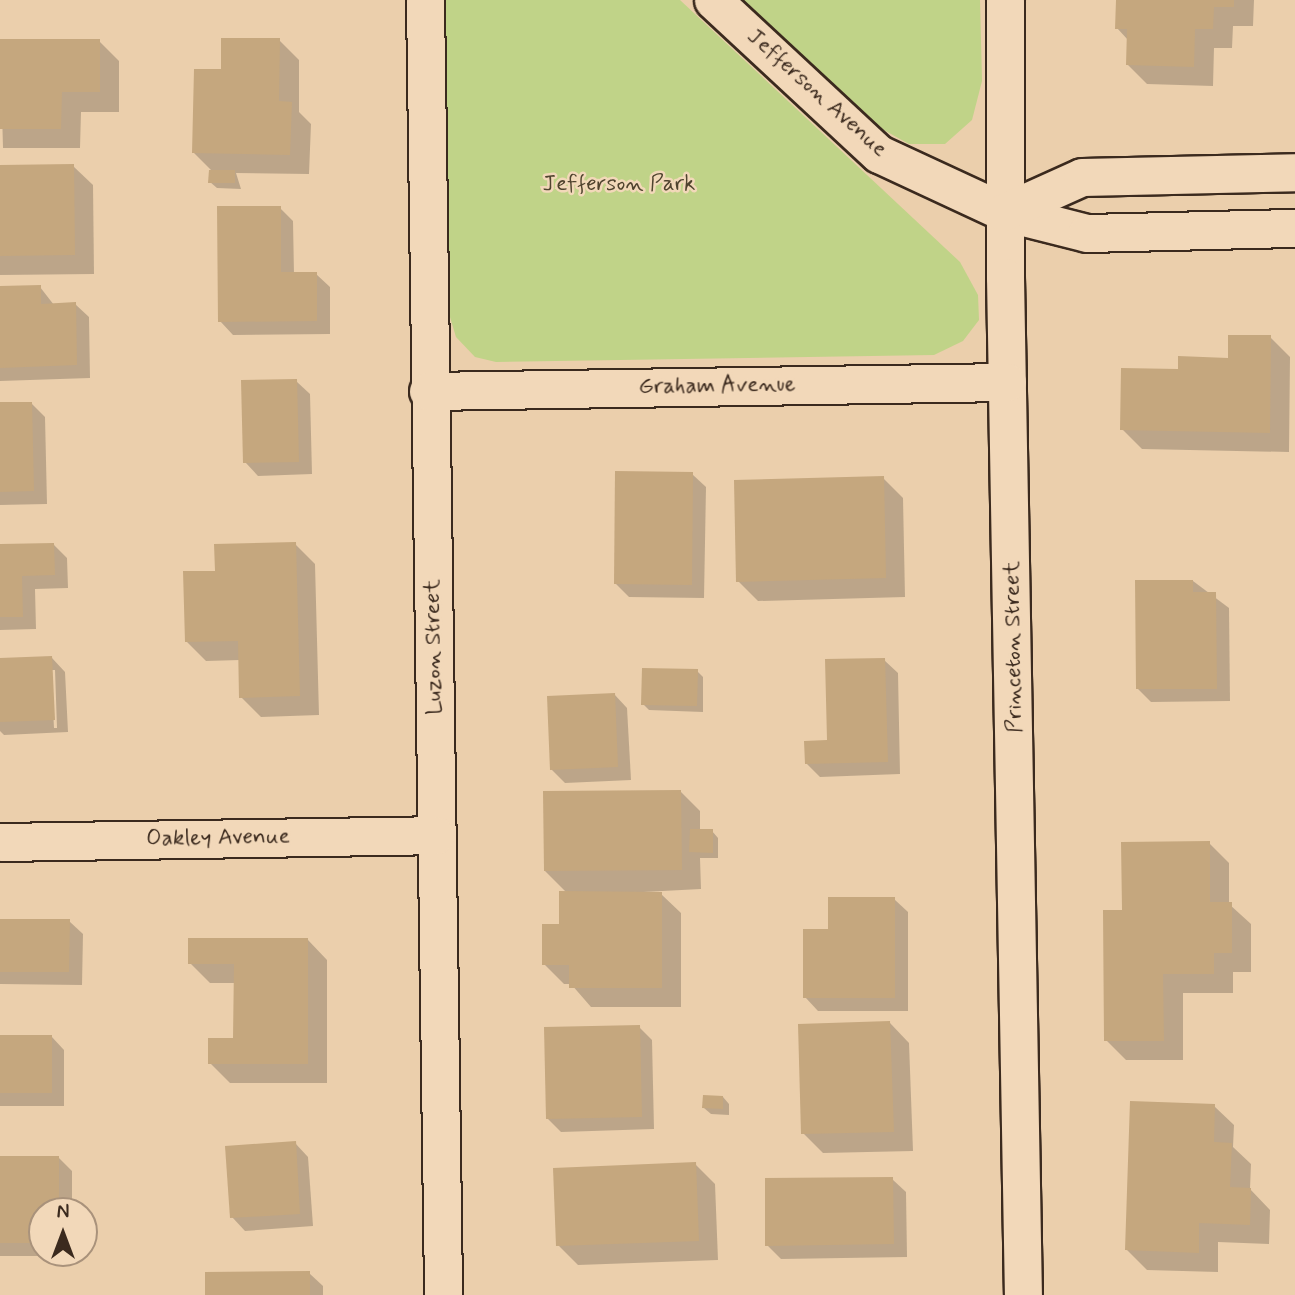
<!DOCTYPE html>
<html>
<head>
<meta charset="utf-8">
<style>
	body { margin:0 }
	#map { position:relative; width:1295px; height:1295px; overflow:hidden; background:#ebcfac; font-family:Mynerve,sans-serif }
	div>[style] { position:absolute }
	.green>* { inset:0; background:#c0d388 }
	.shadow>* { inset:0; background:#0003 }
	.building>* { inset:0; background:#c5a77e }
	.roads { filter:drop-shadow(2px 0 #3b2a1e) drop-shadow(-2px 0 #3b2a1e) drop-shadow(0 2px #3b2a1e) drop-shadow(0 -2px #3b2a1e) }
	.street>* { height:37px; margin:-18.5px; padding:0 18.5px; transform-origin:18.5px; border-radius:18.5px; background:#f2d8b9 }
	span { translate:-50% -50%; white-space:nowrap; text-align:center; line-height:1.15; -webkit-text-stroke:5px #f2d8b9; paint-order:stroke }
	.street-label { font-size:23px; color:#3b2a1e }
	.park-label { font-size:23px; color:#4f432e }
	.north { position:absolute; left:28px; top:1197px; width:70px; height:70px; box-sizing:border-box; background:#f2d8b9; border:2px solid #a9927b; border-radius:50%; rotate:0deg; font-size:19px; font-weight:700; line-height:28px; text-align:center; color:#3b2a1e }
	.north::after { content:''; display:block; margin:auto; width:24px; height:32px; background:#3b2a1e; clip-path:polygon(50% 0,100% 100%,50% 72%,0 100%) }
</style>
</head>
<body>
<div id="map">
	<div class="green">
		<i style="clip-path:polygon(442px 0,680px 0,960px 262px,978px 295px,979px 320px,963px 341px,934px 355px,496px 362px,475px 357px,456px 337px,446px 304px)"></i>
		<i style="clip-path:polygon(742px 0,980px 0,982px 81px,972px 120px,945px 144px,909px 144px,882px 129px)"></i>
	</div>
	<div class="shadow">
		<i style="clip-path:polygon(1118px 0,1254px 0,1253px 26px,1233px 26px,1232px 48px,1214px 48px,1213px 86px,1147px 84px,1127px 64px,1128px 40px,1117px 28px)"></i>
		<i style="clip-path:polygon(0 40px,99px 41px,119px 61px,119px 112px,81px 112px,80px 148px,3px 148px)"></i>
		<i style="clip-path:polygon(279px 40px,299px 60px,299px 112px,311px 124px,309px 174px,236px 173px,241px 189px,217px 188px,210px 182px,211px 170px,194px 153px,222px 71px)"></i>
		<i style="clip-path:polygon(73px 166px,93px 185px,94px 274px,0 275px,0 167px)"></i>
		<i style="clip-path:polygon(280px 208px,293px 221px,294px 274px,316px 274px,330px 287px,330px 334px,233px 335px,220px 321px)"></i>
		<i style="clip-path:polygon(40px 287px,54px 305px,75px 304px,89px 317px,90px 378px,0 381px,0 288px)"></i>
		<i style="clip-path:polygon(1270px 337px,1290px 357px,1289px 452px,1142px 449px,1122px 429px,1179px 371px,1229px 360px)"></i>
		<i style="clip-path:polygon(296px 381px,310px 394px,312px 474px,258px 476px,245px 462px)"></i>
		<i style="clip-path:polygon(31px 403px,45px 417px,47px 504px,0 505px,0 404px)"></i>
		<i style="clip-path:polygon(692px 474px,706px 487px,704px 598px,629px 597px,616px 584px)"></i>
		<i style="clip-path:polygon(883px 478px,903px 498px,905px 597px,758px 601px,738px 581px)"></i>
		<i style="clip-path:polygon(295px 544px,315px 564px,319px 715px,261px 717px,241px 697px,240px 660px,206px 661px,186px 641px,217px 572px)"></i>
		<i style="clip-path:polygon(54px 545px,67px 558px,68px 588px,35px 589px,36px 629px,0 630px,0 546px)"></i>
		<i style="clip-path:polygon(1193px 581px,1229px 608px,1230px 701px,1151px 702px,1138px 689px)"></i>
		<i style="clip-path:polygon(evenodd,52px 658px,65px 672px,68px 732px,4px 735px,0 731px,0 660px,52px 658px,51px 670px,55px 670px,57px 728px,54px 728px,51px 670px)"></i>
		<i style="clip-path:polygon(884px 660px,898px 673px,900px 774px,820px 777px,806px 763px,829px 742px)"></i>
		<i style="clip-path:polygon(697px 671px,703px 677px,703px 712px,649px 710px,643px 704px)"></i>
		<i style="clip-path:polygon(614px 694px,627px 708px,631px 780px,565px 783px,551px 769px)"></i>
		<i style="clip-path:polygon(680px 791px,700px 811px,700px 831px,712px 831px,718px 838px,718px 858px,700px 858px,701px 889px,624px 893px,661px 894px,681px 913px,681px 1007px,591px 1007px,571px 984px,564px 984px,544px 964px,561px 926px,567px 893px,545px 871px)"></i>
		<i style="clip-path:polygon(1209px 843px,1229px 863px,1229px 904px,1251px 924px,1251px 972px,1233px 972px,1233px 993px,1183px 993px,1183px 1060px,1126px 1060px,1106px 1040px,1123px 912px)"></i>
		<i style="clip-path:polygon(894px 899px,908px 912px,908px 1011px,818px 1011px,805px 997px,830px 931px)"></i>
		<i style="clip-path:polygon(0 921px,69px 921px,83px 934px,82px 985px,0 984px)"></i>
		<i style="clip-path:polygon(308px 940px,327px 960px,327px 1083px,230px 1083px,210px 1063px,235px 1040px,236px 983px,210px 983px,190px 963px)"></i>
		<i style="clip-path:polygon(890px 1023px,909px 1043px,913px 1151px,823px 1153px,803px 1133px)"></i>
		<i style="clip-path:polygon(639px 1027px,652px 1040px,654px 1129px,561px 1132px,547px 1118px)"></i>
		<i style="clip-path:polygon(0 1036px,51px 1036px,64px 1050px,64px 1106px,0 1106px)"></i>
		<i style="clip-path:polygon(723px 1097px,729px 1104px,729px 1115px,711px 1114px,704px 1108px)"></i>
		<i style="clip-path:polygon(1214px 1106px,1234px 1125px,1233px 1147px,1251px 1164px,1250px 1189px,1270px 1210px,1269px 1244px,1218px 1242px,1218px 1272px,1147px 1270px,1127px 1250px)"></i>
		<i style="clip-path:polygon(295px 1143px,308px 1157px,313px 1226px,245px 1231px,232px 1217px)"></i>
		<i style="clip-path:polygon(58px 1157px,72px 1171px,72px 1211px,42px 1211px,42px 1253px,72px 1256px,0 1256px,0 1158px)"></i>
		<i style="clip-path:polygon(695px 1164px,715px 1184px,718px 1260px,578px 1265px,558px 1245px)"></i>
		<i style="clip-path:polygon(892px 1179px,906px 1192px,907px 1257px,781px 1259px,767px 1245px)"></i>
		<i style="clip-path:polygon(309px 1273px,323px 1286px,323px 1295px,207px 1295px)"></i>
	</div>
	<div class="building">
		<i style="clip-path:polygon(1116px 0,1234px 0,1234px 7px,1214px 7px,1213px 29px,1195px 29px,1194px 67px,1126px 65px,1127px 29px,1115px 29px)"></i>
		<i style="clip-path:polygon(221px 38px,280px 38px,279px 101px,292px 102px,290px 155px,192px 153px,194px 69px,221px 69px)"></i>
		<i style="clip-path:polygon(0 39px,100px 39px,100px 92px,62px 92px,61px 129px,0 129px)"></i>
		<i style="clip-path:polygon(74px 164px,75px 255px,0 256px,0 165px)"></i>
		<i style="clip-path:polygon(209px 170px,235px 170px,235px 183px,208px 183px)"></i>
		<i style="clip-path:polygon(217px 206px,281px 206px,281px 272px,317px 272px,317px 321px,218px 322px)"></i>
		<i style="clip-path:polygon(41px 285px,41px 304px,76px 302px,77px 365px,0 368px,0 286px)"></i>
		<i style="clip-path:polygon(1228px 335px,1271px 335px,1270px 433px,1120px 430px,1121px 368px,1178px 369px,1178px 356px,1228px 358px)"></i>
		<i style="clip-path:polygon(297px 379px,299px 462px,243px 463px,241px 380px)"></i>
		<i style="clip-path:polygon(0 402px,32px 402px,34px 491px,0 492px)"></i>
		<i style="clip-path:polygon(615px 471px,693px 472px,692px 585px,614px 584px)"></i>
		<i style="clip-path:polygon(884px 476px,886px 578px,736px 582px,734px 480px)"></i>
		<i style="clip-path:polygon(296px 542px,300px 696px,239px 698px,238px 641px,185px 642px,183px 571px,215px 571px,214px 544px)"></i>
		<i style="clip-path:polygon(54px 543px,55px 575px,22px 576px,23px 617px,0 617px,0 544px)"></i>
		<i style="clip-path:polygon(1135px 580px,1193px 580px,1193px 592px,1216px 592px,1217px 689px,1136px 689px)"></i>
		<i style="clip-path:polygon(52px 656px,55px 720px,0 722px,0 658px)"></i>
		<i style="clip-path:polygon(885px 658px,888px 762px,805px 764px,804px 741px,827px 740px,825px 659px)"></i>
		<i style="clip-path:polygon(642px 668px,698px 669px,697px 706px,641px 705px)"></i>
		<i style="clip-path:polygon(615px 693px,618px 767px,550px 770px,547px 696px)"></i>
		<i style="clip-path:polygon(681px 790px,682px 870px,544px 871px,543px 791px)"></i>
		<i style="clip-path:polygon(690px 829px,713px 829px,713px 853px,689px 852px)"></i>
		<i style="clip-path:polygon(1210px 841px,1210px 902px,1232px 902px,1232px 953px,1214px 953px,1214px 974px,1163px 974px,1164px 1041px,1104px 1041px,1103px 910px,1122px 910px,1121px 842px)"></i>
		<i style="clip-path:polygon(559px 891px,662px 892px,662px 988px,569px 988px,569px 965px,542px 965px,542px 924px,559px 924px)"></i>
		<i style="clip-path:polygon(828px 897px,895px 897px,895px 998px,803px 998px,803px 929px,828px 929px)"></i>
		<i style="clip-path:polygon(0 919px,70px 919px,69px 972px,0 972px)"></i>
		<i style="clip-path:polygon(188px 938px,308px 938px,308px 1064px,208px 1064px,208px 1038px,233px 1038px,234px 964px,188px 964px)"></i>
		<i style="clip-path:polygon(890px 1021px,894px 1132px,801px 1134px,798px 1024px)"></i>
		<i style="clip-path:polygon(640px 1025px,642px 1117px,546px 1119px,544px 1027px)"></i>
		<i style="clip-path:polygon(0 1035px,52px 1035px,52px 1093px,0 1093px)"></i>
		<i style="clip-path:polygon(703px 1095px,723px 1096px,723px 1109px,702px 1108px)"></i>
		<i style="clip-path:polygon(1130px 1101px,1215px 1104px,1214px 1142px,1232px 1143px,1230px 1187px,1251px 1188px,1250px 1225px,1199px 1223px,1199px 1253px,1125px 1250px)"></i>
		<i style="clip-path:polygon(296px 1141px,300px 1214px,230px 1218px,225px 1146px)"></i>
		<i style="clip-path:polygon(0 1156px,59px 1156px,59px 1211px,42px 1211px,42px 1243px,0 1243px)"></i>
		<i style="clip-path:polygon(696px 1162px,699px 1241px,556px 1246px,553px 1168px)"></i>
		<i style="clip-path:polygon(893px 1177px,894px 1244px,765px 1246px,765px 1178px)"></i>
		<i style="clip-path:polygon(310px 1271px,310px 1295px,205px 1295px,205px 1272px)"></i>
	</div>
	<div class="roads">
		<div class="street">
			<i style="left:425px;top:0;width:1295px;rotate:89.2deg"></i>
			<i style="left:713px;top:0;width:226px;rotate:42.9deg"></i>
			<i style="left:879px;top:154px;width:138px;rotate:24.9deg"></i>
			<i style="left:1004px;top:212px;width:86px;rotate:14.2deg"></i>
			<i style="left:1087px;top:233px;width:208px;rotate:-1.4deg"></i>
			<i style="left:1005px;top:0;width:277px;rotate:90deg"></i>
			<i style="left:1005px;top:277px;width:1018px;rotate:88.99deg"></i>
			<i style="left:1004px;top:212px;width:85px;rotate:-24.2deg"></i>
			<i style="left:1082px;top:177px;width:213px;rotate:-1.3deg"></i>
			<i style="left:428px;top:391px;width:579px;rotate:-0.89deg"></i>
			<i style="left:0;top:842px;width:435px;rotate:-0.9deg"></i>
		</div>
	</div>
	<div class="street-label">
		<span style="left:817px;top:93px;rotate:42deg">Jefferson Avenue</span>
		<span style="left:717px;top:386px;rotate:-1deg">Graham Avenue</span>
		<span style="left:434px;top:647px;rotate:-91deg">Luzon Street</span>
		<span style="left:1014px;top:647px;rotate:-91deg">Princeton Street</span>
		<span style="left:218px;top:838px;rotate:-1deg">Oakley Avenue</span>
	</div>
	<div class="park-label">
		<span style="left:619px;top:184px">Jefferson Park</span>
	</div>
	<div class="north">N</div>
</div>
</body>
</html>
